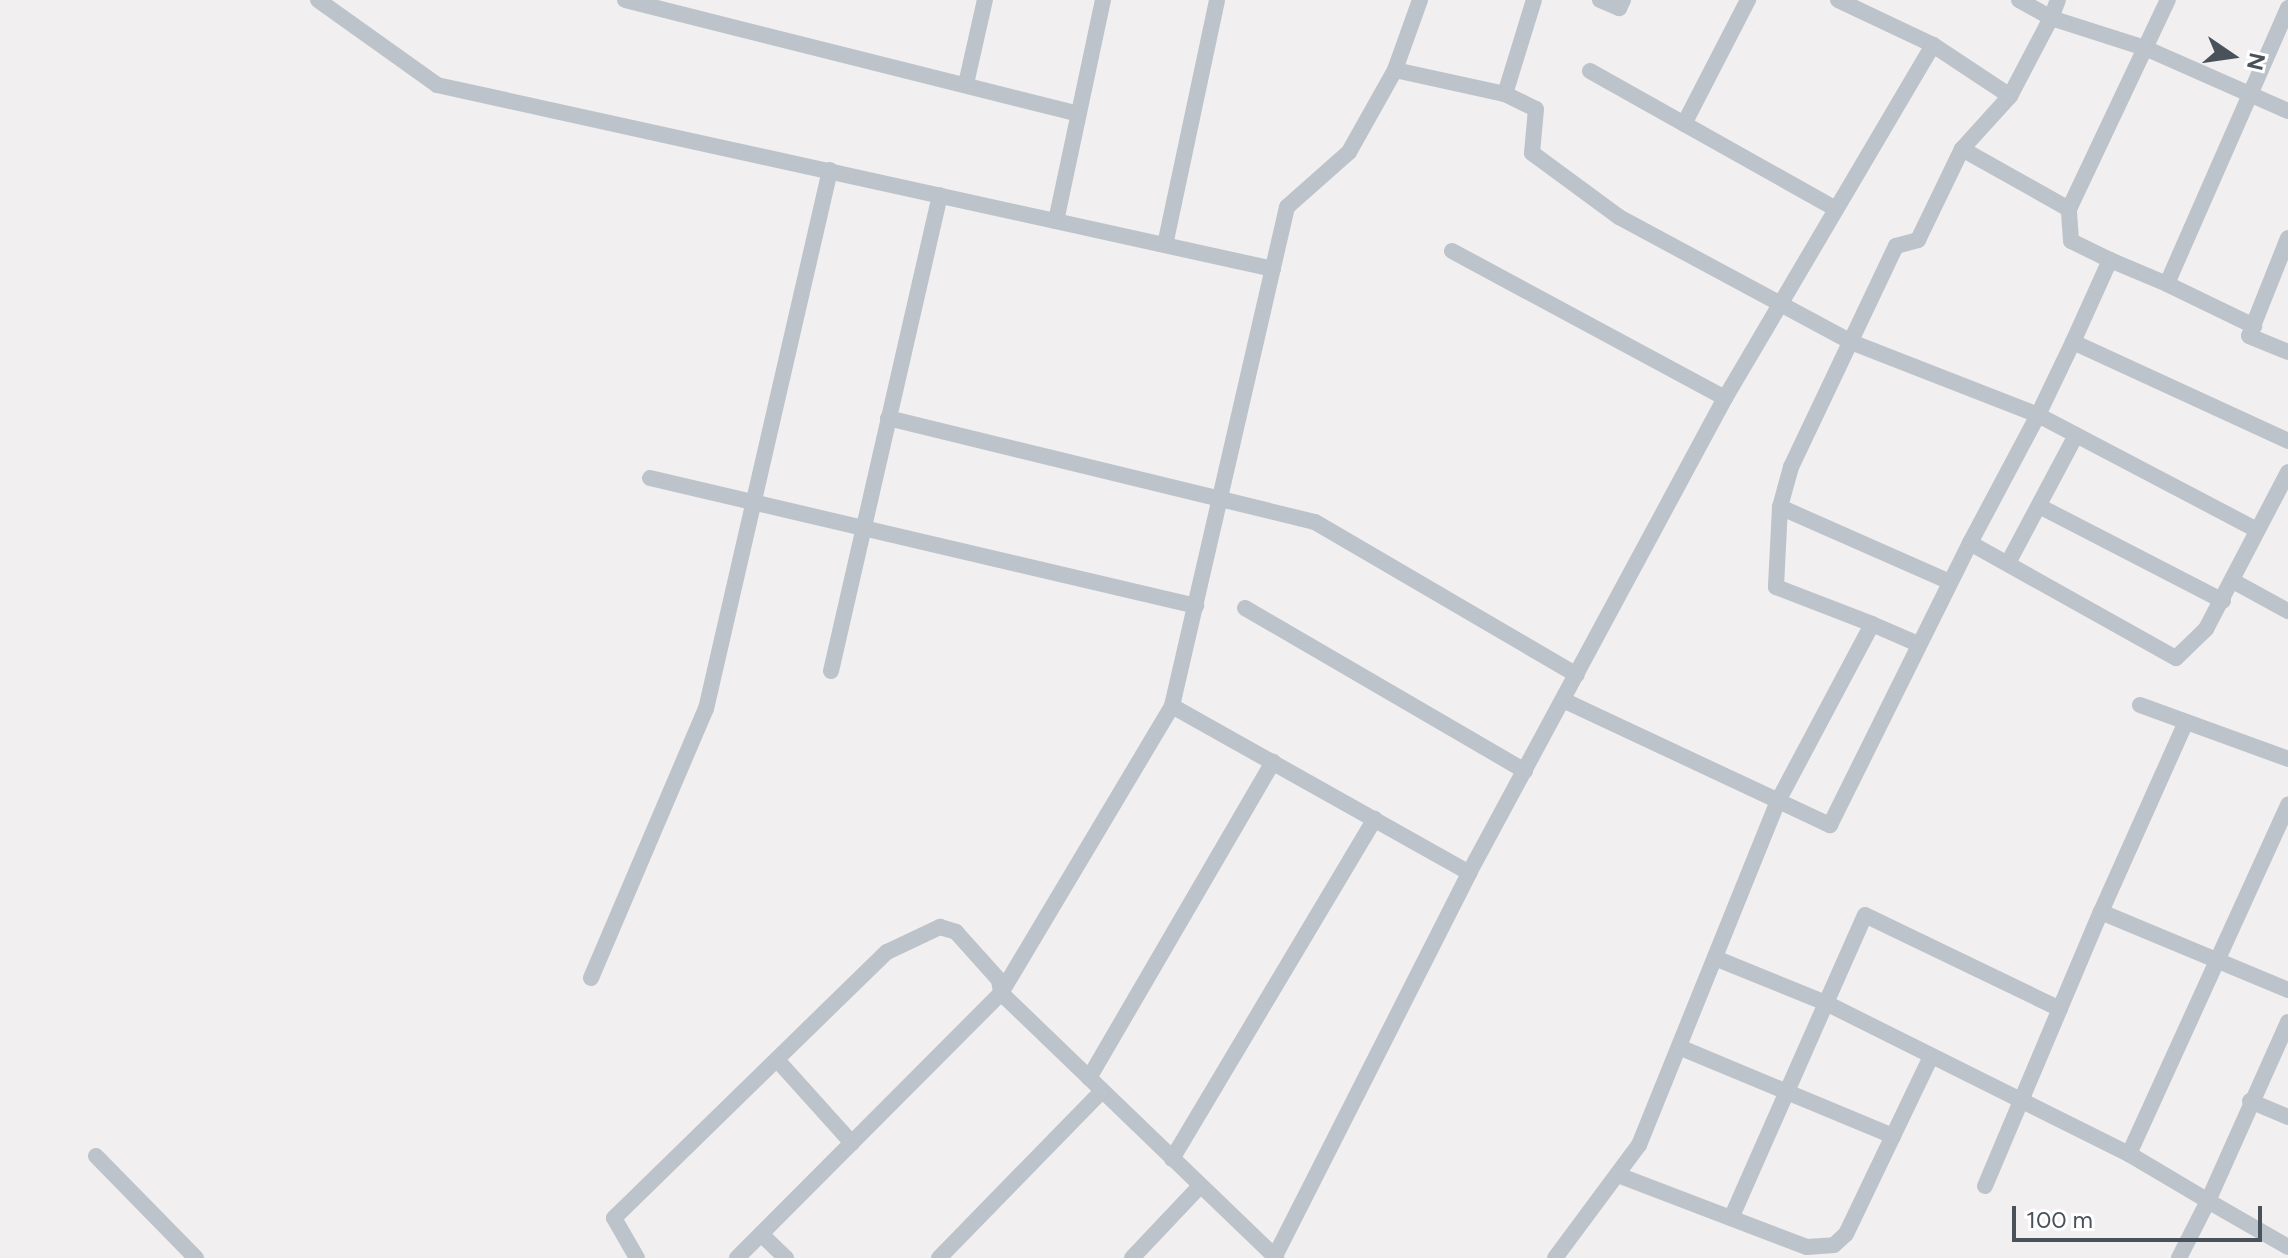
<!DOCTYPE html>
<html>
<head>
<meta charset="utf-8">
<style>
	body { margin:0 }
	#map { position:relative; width:2288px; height:1258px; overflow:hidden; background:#f1efef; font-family:Figtree,sans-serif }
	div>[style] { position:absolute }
	.minor>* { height:16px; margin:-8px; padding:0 8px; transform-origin:8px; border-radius:8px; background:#bcc3ca }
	span { translate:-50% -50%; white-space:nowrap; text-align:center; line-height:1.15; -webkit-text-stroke:8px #fff; paint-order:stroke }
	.north { position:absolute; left:2192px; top:16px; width:80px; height:80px; -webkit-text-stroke:6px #fff; paint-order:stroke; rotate:103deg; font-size:22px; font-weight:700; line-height:32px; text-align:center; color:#49525a }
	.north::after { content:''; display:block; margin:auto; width:28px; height:36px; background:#49525a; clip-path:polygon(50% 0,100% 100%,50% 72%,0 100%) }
	.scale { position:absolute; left:2012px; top:1206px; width:250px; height:36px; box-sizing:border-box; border:4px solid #49525a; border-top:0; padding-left:10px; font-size:24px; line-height:28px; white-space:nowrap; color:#49525a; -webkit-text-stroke:6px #fff; paint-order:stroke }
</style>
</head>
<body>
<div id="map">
	<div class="minor">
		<i style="left:318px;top:0;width:146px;rotate:35.5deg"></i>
		<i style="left:437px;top:85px;width:856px;rotate:12.41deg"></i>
		<i style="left:625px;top:0;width:463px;rotate:14.1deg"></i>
		<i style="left:1420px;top:0;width:74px;rotate:109.7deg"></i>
		<i style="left:1395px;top:70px;width:94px;rotate:119.3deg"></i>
		<i style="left:1349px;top:152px;width:83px;rotate:138.4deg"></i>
		<i style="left:1287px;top:207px;width:512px;rotate:102.98deg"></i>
		<i style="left:1172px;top:706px;width:341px;rotate:29.3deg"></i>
		<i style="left:1600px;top:0;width:21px;rotate:23deg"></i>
		<i style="left:1619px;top:8px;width:9px;rotate:-63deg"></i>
		<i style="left:1838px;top:0;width:105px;rotate:25.3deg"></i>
		<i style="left:2019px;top:0;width:37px;rotate:29deg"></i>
		<i style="left:2051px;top:18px;width:19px;rotate:-69deg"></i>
		<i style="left:2288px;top:8px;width:301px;rotate:113.7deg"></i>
		<i style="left:2167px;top:284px;width:62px;rotate:-157.2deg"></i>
		<i style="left:2110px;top:260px;width:90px;rotate:114.3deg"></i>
		<i style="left:2073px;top:342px;width:237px;rotate:24.7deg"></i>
		<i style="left:1395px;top:70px;width:113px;rotate:12.3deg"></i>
		<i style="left:1505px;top:94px;width:98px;rotate:-72.9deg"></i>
		<i style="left:1590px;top:71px;width:282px;rotate:29.3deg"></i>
		<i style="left:966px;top:84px;width:86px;rotate:-77.3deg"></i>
		<i style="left:1505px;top:94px;width:34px;rotate:26deg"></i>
		<i style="left:1536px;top:109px;width:44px;rotate:95.2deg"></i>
		<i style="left:1532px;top:153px;width:108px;rotate:36.3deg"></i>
		<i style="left:1619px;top:217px;width:264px;rotate:28.3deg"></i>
		<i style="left:1851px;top:342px;width:201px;rotate:21.3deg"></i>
		<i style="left:2038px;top:415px;width:145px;rotate:118deg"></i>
		<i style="left:1684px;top:124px;width:140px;rotate:-62.7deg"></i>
		<i style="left:1962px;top:149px;width:123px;rotate:29.3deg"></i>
		<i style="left:1056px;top:221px;width:226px;rotate:-78deg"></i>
		<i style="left:2288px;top:238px;width:105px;rotate:111.7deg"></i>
		<i style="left:2249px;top:336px;width:42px;rotate:22.3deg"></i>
		<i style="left:1165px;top:245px;width:250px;rotate:-78deg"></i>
		<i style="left:1452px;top:251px;width:310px;rotate:28.3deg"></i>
		<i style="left:2110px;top:260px;width:43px;rotate:-154deg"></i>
		<i style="left:2071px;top:241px;width:32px;rotate:-94deg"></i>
		<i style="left:2069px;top:209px;width:231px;rotate:-64.7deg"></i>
		<i style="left:2167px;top:284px;width:97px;rotate:25.8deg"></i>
		<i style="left:2073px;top:342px;width:81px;rotate:115.6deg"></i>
		<i style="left:2038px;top:415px;width:247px;rotate:27.7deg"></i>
		<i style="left:888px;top:418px;width:439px;rotate:13.7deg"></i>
		<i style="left:1315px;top:522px;width:303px;rotate:30.3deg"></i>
		<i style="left:650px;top:478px;width:561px;rotate:13.19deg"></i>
		<i style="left:2039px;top:506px;width:207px;rotate:27.3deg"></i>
		<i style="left:1780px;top:507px;width:80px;rotate:92.9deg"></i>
		<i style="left:1776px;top:587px;width:103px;rotate:21.1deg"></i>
		<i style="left:2008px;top:563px;width:145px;rotate:-62deg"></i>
		<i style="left:2233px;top:581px;width:63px;rotate:28.6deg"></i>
		<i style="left:1950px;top:582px;width:186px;rotate:-156.2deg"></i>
		<i style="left:1780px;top:507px;width:41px;rotate:-74.6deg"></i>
		<i style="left:1791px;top:467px;width:245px;rotate:-64.6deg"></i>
		<i style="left:1896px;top:246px;width:23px;rotate:-15deg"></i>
		<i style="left:1918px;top:240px;width:101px;rotate:-64.2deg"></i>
		<i style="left:1962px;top:149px;width:72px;rotate:-47.8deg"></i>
		<i style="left:2010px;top:96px;width:88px;rotate:-62.3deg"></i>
		<i style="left:2051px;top:18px;width:99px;rotate:17.7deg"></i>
		<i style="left:2145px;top:48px;width:156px;rotate:23.8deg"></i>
		<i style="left:1245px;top:608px;width:324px;rotate:30.2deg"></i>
		<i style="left:831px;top:671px;width:488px;rotate:-77.1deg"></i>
		<i style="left:1563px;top:700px;width:295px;rotate:25.1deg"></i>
		<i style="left:1830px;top:825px;width:315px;rotate:-63.6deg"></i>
		<i style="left:1970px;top:543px;width:236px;rotate:29.2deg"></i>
		<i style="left:2176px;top:658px;width:42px;rotate:-44deg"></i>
		<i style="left:2206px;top:629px;width:177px;rotate:-62.4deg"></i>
		<i style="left:2140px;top:705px;width:158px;rotate:20deg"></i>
		<i style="left:2185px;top:724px;width:206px;rotate:114.1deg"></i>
		<i style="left:2101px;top:912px;width:203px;rotate:22.6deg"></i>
		<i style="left:1715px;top:958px;width:120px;rotate:22.1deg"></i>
		<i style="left:1826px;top:1003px;width:235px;rotate:113.8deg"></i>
		<i style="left:591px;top:978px;width:293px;rotate:-66.9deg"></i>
		<i style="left:706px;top:709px;width:553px;rotate:-77.04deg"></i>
		<i style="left:2060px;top:1009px;width:216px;rotate:-154.3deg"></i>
		<i style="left:1865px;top:915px;width:96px;rotate:113.9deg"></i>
		<i style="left:1826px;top:1003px;width:339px;rotate:26.5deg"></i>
		<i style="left:2129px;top:1154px;width:384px;rotate:-65.5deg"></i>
		<i style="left:1679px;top:1047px;width:232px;rotate:22.6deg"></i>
		<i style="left:779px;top:1062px;width:109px;rotate:48deg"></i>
		<i style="left:1089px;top:1078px;width:366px;rotate:-59.8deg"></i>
		<i style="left:2250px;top:1101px;width:41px;rotate:22.8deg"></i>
		<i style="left:2129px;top:1154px;width:92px;rotate:30.7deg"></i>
		<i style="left:2208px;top:1201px;width:196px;rotate:-65.9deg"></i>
		<i style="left:96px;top:1156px;width:143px;rotate:45.6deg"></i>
		<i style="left:1172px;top:1159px;width:396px;rotate:-59.2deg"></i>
		<i style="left:1618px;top:1175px;width:202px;rotate:20.9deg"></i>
		<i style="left:1807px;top:1247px;width:27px;rotate:-4deg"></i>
		<i style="left:1834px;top:1245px;width:16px;rotate:-43deg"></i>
		<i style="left:1846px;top:1234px;width:194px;rotate:-64.4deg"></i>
		<i style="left:1985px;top:1186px;width:298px;rotate:-67.1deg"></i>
		<i style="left:761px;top:1234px;width:35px;rotate:44deg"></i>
		<i style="left:637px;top:1258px;width:46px;rotate:-119.9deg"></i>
		<i style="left:614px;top:1218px;width:381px;rotate:-44.3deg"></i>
		<i style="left:887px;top:952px;width:59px;rotate:-25.3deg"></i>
		<i style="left:940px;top:927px;width:17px;rotate:17deg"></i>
		<i style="left:956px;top:932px;width:64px;rotate:48.1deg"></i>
		<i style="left:999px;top:980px;width:13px;rotate:81deg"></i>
		<i style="left:1001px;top:993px;width:382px;rotate:43.9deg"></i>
		<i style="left:737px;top:1258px;width:374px;rotate:-45.1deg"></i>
		<i style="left:1001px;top:993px;width:334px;rotate:-59.2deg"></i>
		<i style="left:939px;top:1258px;width:233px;rotate:-45.7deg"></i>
		<i style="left:1132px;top:1258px;width:99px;rotate:-46.6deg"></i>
		<i style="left:1274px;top:1258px;width:432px;rotate:-63.1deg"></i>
		<i style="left:1469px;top:873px;width:540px;rotate:-61.68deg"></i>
		<i style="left:1725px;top:398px;width:410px;rotate:-59.5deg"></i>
		<i style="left:1933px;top:45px;width:92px;rotate:33.5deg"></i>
		<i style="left:1555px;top:1258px;width:141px;rotate:-53.4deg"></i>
		<i style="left:1639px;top:1145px;width:371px;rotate:-68deg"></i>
		<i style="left:1778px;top:801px;width:200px;rotate:-62deg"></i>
		<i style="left:1872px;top:624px;width:48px;rotate:23.4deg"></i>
		<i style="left:2179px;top:1258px;width:64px;rotate:-63deg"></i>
		<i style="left:2208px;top:1201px;width:92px;rotate:29.9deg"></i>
	</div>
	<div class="north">N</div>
	<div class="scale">100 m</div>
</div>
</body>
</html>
